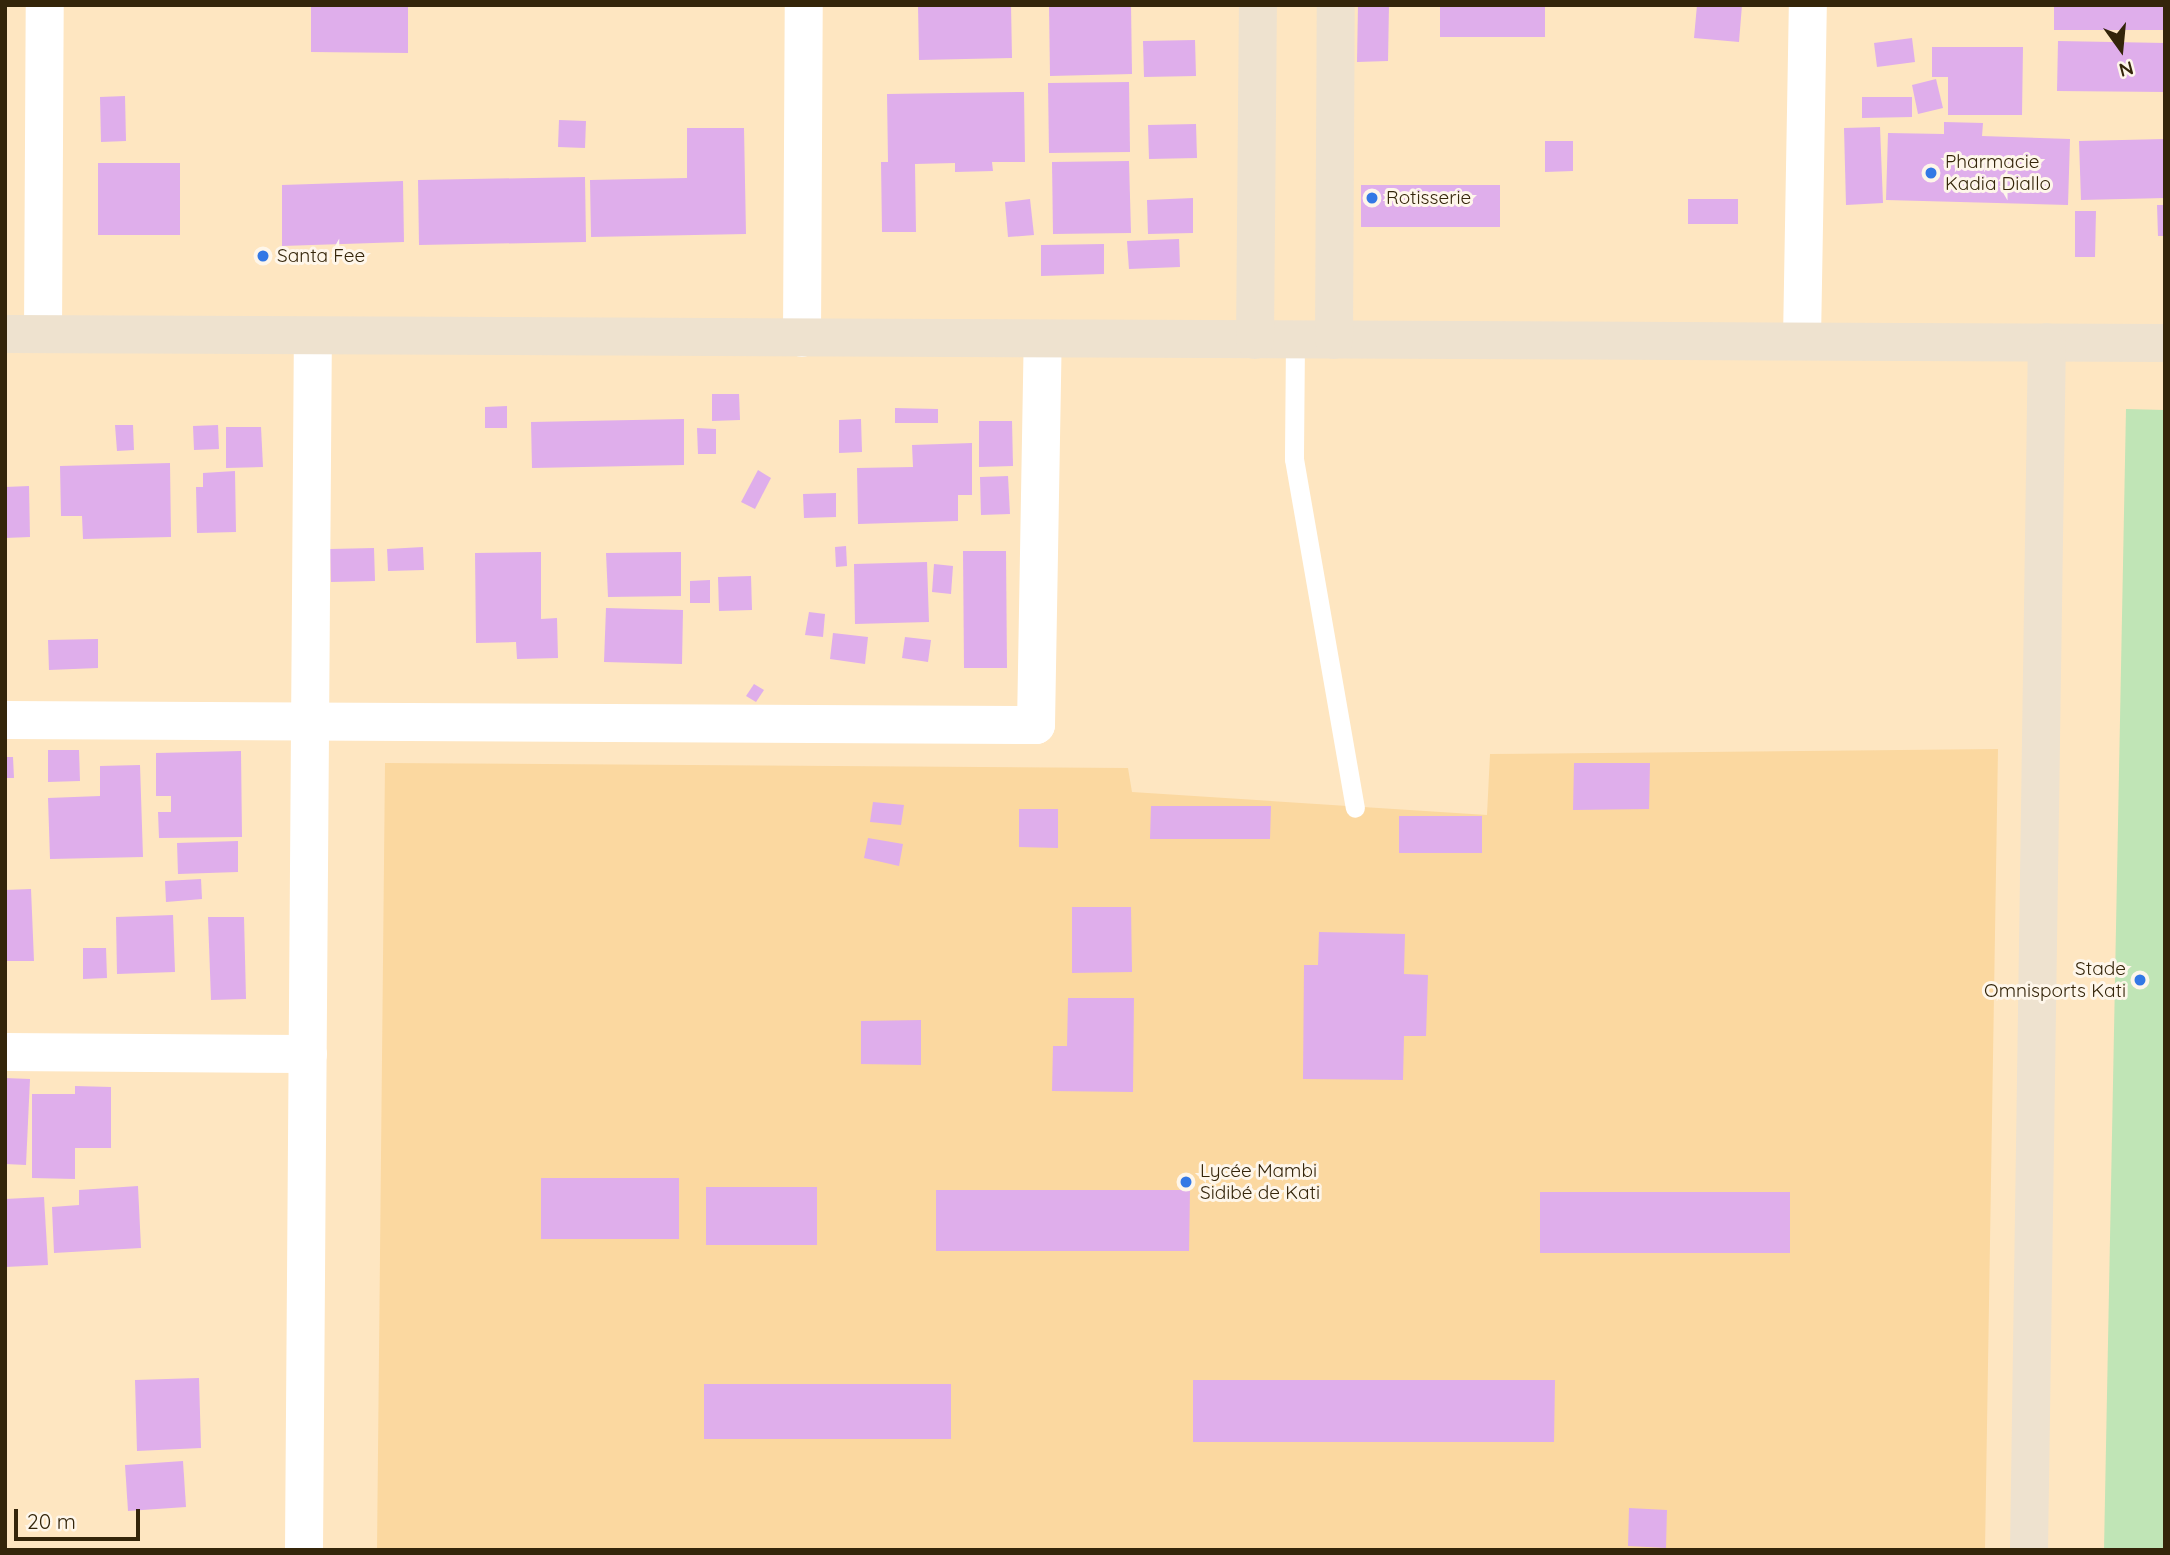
<!DOCTYPE html>
<html>
<head>
<meta charset="utf-8">
<style>
	body { margin:0 }
	#map { position:relative; width:2170px; height:1555px; overflow:hidden; background:#fee6c1; font-family:Quicksand,sans-serif }
	div>[style] { position:absolute }
	.built>* { inset:0; background:#fbd8a0 }
	.green>* { inset:0; background:#c0e5b6 }
	.building>* { inset:0; background:#dfaeeb }
	.lane>* { height:19px; margin:-9.5px; padding:0 9.5px; transform-origin:9.5px; border-radius:9.5px; background:#fff }
	.street>* { height:38px; margin:-19px; padding:0 19px; transform-origin:19px; border-radius:19px; background:#fff }
	.secondary>* { height:38px; margin:-19px; padding:0 19px; transform-origin:19px; border-radius:19px; background:#eee2cf }
	.dots>* { width:19px; height:19px; translate:-50% -50%; box-sizing:border-box; border:4px solid #fef6ea; border-radius:50% }
	span { translate:-50% -50%; white-space:nowrap; text-align:center; line-height:1.15; -webkit-text-stroke:6px #fef6ea; paint-order:stroke }
	.poi-label { font-size:19px; color:#34250a }
	.left { translate:0 -50%; text-align:left }
	.right { translate:-100% -50%; text-align:right }
	.frame { position:absolute; inset:0; border:7px solid #34250a; pointer-events:none }
	.north { position:absolute; left:2086px; top:14px; width:70px; height:70px; -webkit-text-stroke:5px #fef6ea; paint-order:stroke; rotate:165deg; font-size:19px; font-weight:700; line-height:28px; text-align:center; color:#34250a }
	.north::after { content:''; display:block; margin:auto; width:24px; height:32px; background:#34250a; clip-path:polygon(50% 0,100% 100%,50% 72%,0 100%) }
	.scale { position:absolute; left:14px; top:1509px; width:126px; height:32px; box-sizing:border-box; border:4px solid #34250a; border-top:0; padding-left:9px; font-size:21px; line-height:24px; white-space:nowrap; color:#34250a; -webkit-text-stroke:5px #fef6ea; paint-order:stroke }
</style>
</head>
<body>
<div id="map">
	<div class="built">
		<i style="clip-path:polygon(1998px 749px,1985px 1550px,377px 1550px,385px 763px,1128px 768px,1132px 792px,1487px 815px,1490px 754px)"></i>
	</div>
	<div class="green">
		<i style="clip-path:polygon(2126px 409px,2165px 410px,2165px 1550px,2104px 1550px)"></i>
	</div>
	<div class="building">
		<i style="clip-path:polygon(311px 5px,408px 5px,408px 53px,311px 52px)"></i>
		<i style="clip-path:polygon(918px 5px,1011px 5px,1012px 58px,919px 60px)"></i>
		<i style="clip-path:polygon(1049px 5px,1131px 5px,1132px 74px,1050px 76px)"></i>
		<i style="clip-path:polygon(1358px 5px,1389px 5px,1388px 61px,1357px 62px)"></i>
		<i style="clip-path:polygon(1440px 5px,1545px 5px,1545px 37px,1440px 37px)"></i>
		<i style="clip-path:polygon(1697px 5px,1742px 5px,1739px 42px,1694px 38px)"></i>
		<i style="clip-path:polygon(2054px 5px,2165px 5px,2165px 30px,2054px 30px)"></i>
		<i style="clip-path:polygon(1912px 38px,1915px 62px,1877px 67px,1874px 43px)"></i>
		<i style="clip-path:polygon(1195px 40px,1196px 76px,1144px 77px,1143px 41px)"></i>
		<i style="clip-path:polygon(2058px 41px,2165px 43px,2165px 92px,2057px 91px)"></i>
		<i style="clip-path:polygon(1932px 47px,2023px 47px,2022px 115px,1948px 115px,1948px 77px,1932px 77px)"></i>
		<i style="clip-path:polygon(1936px 79px,1943px 108px,1918px 114px,1912px 85px)"></i>
		<i style="clip-path:polygon(1129px 82px,1130px 152px,1049px 153px,1048px 83px)"></i>
		<i style="clip-path:polygon(1024px 92px,1025px 162px,992px 162px,993px 171px,955px 172px,955px 163px,915px 164px,916px 232px,882px 232px,881px 162px,888px 162px,887px 94px)"></i>
		<i style="clip-path:polygon(125px 96px,126px 141px,101px 142px,100px 97px)"></i>
		<i style="clip-path:polygon(1862px 97px,1912px 97px,1912px 117px,1862px 118px)"></i>
		<i style="clip-path:polygon(559px 120px,586px 121px,585px 148px,558px 147px)"></i>
		<i style="clip-path:polygon(1944px 122px,1983px 123px,1982px 136px,2070px 139px,2068px 205px,1886px 200px,1888px 133px,1944px 134px)"></i>
		<i style="clip-path:polygon(1196px 124px,1197px 158px,1149px 159px,1148px 125px)"></i>
		<i style="clip-path:polygon(1880px 127px,1883px 203px,1846px 205px,1844px 128px)"></i>
		<i style="clip-path:polygon(687px 128px,744px 128px,746px 234px,591px 237px,590px 180px,687px 178px)"></i>
		<i style="clip-path:polygon(2165px 139px,2165px 198px,2081px 200px,2079px 141px)"></i>
		<i style="clip-path:polygon(1545px 141px,1573px 141px,1573px 171px,1545px 172px)"></i>
		<i style="clip-path:polygon(1129px 161px,1131px 233px,1053px 234px,1052px 162px)"></i>
		<i style="clip-path:polygon(98px 163px,180px 163px,180px 235px,98px 235px)"></i>
		<i style="clip-path:polygon(585px 177px,586px 242px,419px 245px,418px 180px)"></i>
		<i style="clip-path:polygon(403px 181px,404px 242px,282px 246px,282px 185px)"></i>
		<i style="clip-path:polygon(1361px 185px,1500px 185px,1500px 227px,1361px 227px)"></i>
		<i style="clip-path:polygon(1193px 198px,1193px 233px,1148px 234px,1147px 200px)"></i>
		<i style="clip-path:polygon(1030px 199px,1034px 235px,1008px 237px,1005px 202px)"></i>
		<i style="clip-path:polygon(1688px 199px,1738px 199px,1738px 224px,1688px 224px)"></i>
		<i style="clip-path:polygon(2157px 205px,2165px 205px,2165px 236px,2158px 236px)"></i>
		<i style="clip-path:polygon(2075px 211px,2096px 211px,2095px 257px,2075px 257px)"></i>
		<i style="clip-path:polygon(1179px 239px,1180px 267px,1129px 269px,1127px 241px)"></i>
		<i style="clip-path:polygon(1104px 244px,1104px 274px,1041px 276px,1041px 245px)"></i>
		<i style="clip-path:polygon(712px 394px,739px 394px,740px 420px,712px 421px)"></i>
		<i style="clip-path:polygon(507px 406px,507px 428px,485px 428px,485px 407px)"></i>
		<i style="clip-path:polygon(895px 408px,938px 409px,938px 423px,895px 423px)"></i>
		<i style="clip-path:polygon(684px 419px,684px 465px,532px 468px,531px 422px)"></i>
		<i style="clip-path:polygon(861px 419px,862px 452px,839px 453px,839px 420px)"></i>
		<i style="clip-path:polygon(979px 421px,1012px 421px,1013px 466px,979px 467px)"></i>
		<i style="clip-path:polygon(115px 425px,133px 425px,134px 450px,117px 451px)"></i>
		<i style="clip-path:polygon(218px 425px,219px 449px,194px 450px,193px 426px)"></i>
		<i style="clip-path:polygon(226px 427px,261px 427px,263px 467px,226px 468px)"></i>
		<i style="clip-path:polygon(697px 428px,716px 429px,716px 454px,698px 454px)"></i>
		<i style="clip-path:polygon(972px 443px,972px 495px,958px 495px,958px 521px,858px 524px,857px 468px,913px 467px,912px 445px)"></i>
		<i style="clip-path:polygon(170px 463px,171px 537px,83px 539px,82px 516px,61px 516px,60px 466px)"></i>
		<i style="clip-path:polygon(758px 470px,771px 478px,755px 509px,741px 502px)"></i>
		<i style="clip-path:polygon(235px 471px,236px 532px,197px 533px,196px 487px,203px 487px,203px 473px)"></i>
		<i style="clip-path:polygon(1008px 476px,1010px 514px,981px 515px,980px 477px)"></i>
		<i style="clip-path:polygon(29px 486px,30px 537px,5px 538px,5px 487px)"></i>
		<i style="clip-path:polygon(836px 493px,836px 517px,804px 518px,803px 494px)"></i>
		<i style="clip-path:polygon(846px 546px,847px 566px,836px 567px,835px 547px)"></i>
		<i style="clip-path:polygon(423px 547px,424px 570px,388px 571px,387px 549px)"></i>
		<i style="clip-path:polygon(374px 548px,375px 581px,331px 582px,330px 549px)"></i>
		<i style="clip-path:polygon(963px 551px,1006px 551px,1007px 668px,964px 668px)"></i>
		<i style="clip-path:polygon(541px 552px,541px 619px,557px 618px,558px 658px,517px 659px,516px 642px,476px 643px,475px 553px)"></i>
		<i style="clip-path:polygon(681px 552px,681px 596px,608px 597px,606px 553px)"></i>
		<i style="clip-path:polygon(927px 562px,929px 622px,855px 624px,854px 564px)"></i>
		<i style="clip-path:polygon(934px 564px,953px 566px,951px 594px,932px 592px)"></i>
		<i style="clip-path:polygon(751px 576px,752px 610px,719px 611px,718px 577px)"></i>
		<i style="clip-path:polygon(710px 580px,710px 603px,690px 603px,690px 581px)"></i>
		<i style="clip-path:polygon(606px 608px,683px 610px,682px 664px,604px 662px)"></i>
		<i style="clip-path:polygon(809px 612px,825px 614px,823px 637px,805px 635px)"></i>
		<i style="clip-path:polygon(833px 633px,868px 637px,865px 664px,830px 659px)"></i>
		<i style="clip-path:polygon(905px 637px,931px 640px,928px 662px,902px 658px)"></i>
		<i style="clip-path:polygon(98px 639px,98px 668px,49px 670px,48px 640px)"></i>
		<i style="clip-path:polygon(754px 684px,764px 690px,756px 702px,746px 696px)"></i>
		<i style="clip-path:polygon(48px 750px,79px 750px,80px 781px,48px 782px)"></i>
		<i style="clip-path:polygon(241px 751px,242px 837px,159px 838px,158px 812px,171px 812px,171px 796px,156px 796px,156px 753px)"></i>
		<i style="clip-path:polygon(5px 757px,13px 757px,14px 778px,5px 778px)"></i>
		<i style="clip-path:polygon(1574px 763px,1650px 763px,1649px 809px,1573px 810px)"></i>
		<i style="clip-path:polygon(140px 765px,143px 857px,50px 859px,48px 798px,100px 796px,100px 766px)"></i>
		<i style="clip-path:polygon(873px 802px,904px 805px,901px 825px,870px 822px)"></i>
		<i style="clip-path:polygon(1151px 806px,1271px 806px,1270px 839px,1150px 839px)"></i>
		<i style="clip-path:polygon(1019px 809px,1058px 809px,1058px 848px,1019px 847px)"></i>
		<i style="clip-path:polygon(1399px 816px,1482px 816px,1482px 853px,1399px 853px)"></i>
		<i style="clip-path:polygon(868px 838px,903px 844px,899px 866px,864px 858px)"></i>
		<i style="clip-path:polygon(238px 841px,238px 872px,178px 874px,177px 843px)"></i>
		<i style="clip-path:polygon(201px 879px,202px 899px,166px 902px,165px 881px)"></i>
		<i style="clip-path:polygon(31px 889px,34px 961px,5px 961px,5px 890px)"></i>
		<i style="clip-path:polygon(1072px 907px,1131px 907px,1132px 972px,1072px 973px)"></i>
		<i style="clip-path:polygon(173px 915px,175px 972px,117px 974px,116px 917px)"></i>
		<i style="clip-path:polygon(208px 917px,244px 917px,246px 999px,211px 1000px)"></i>
		<i style="clip-path:polygon(1319px 932px,1405px 934px,1404px 974px,1428px 975px,1426px 1036px,1404px 1036px,1403px 1080px,1303px 1079px,1304px 965px,1318px 965px)"></i>
		<i style="clip-path:polygon(83px 948px,106px 948px,107px 978px,83px 979px)"></i>
		<i style="clip-path:polygon(1068px 998px,1134px 998px,1133px 1092px,1052px 1091px,1053px 1046px,1067px 1046px)"></i>
		<i style="clip-path:polygon(921px 1020px,921px 1065px,861px 1064px,861px 1021px)"></i>
		<i style="clip-path:polygon(5px 1078px,30px 1079px,26px 1165px,5px 1164px)"></i>
		<i style="clip-path:polygon(75px 1086px,111px 1087px,111px 1148px,75px 1148px,75px 1179px,32px 1178px,32px 1094px,75px 1094px)"></i>
		<i style="clip-path:polygon(541px 1178px,679px 1178px,679px 1239px,541px 1239px)"></i>
		<i style="clip-path:polygon(138px 1186px,141px 1248px,54px 1253px,52px 1207px,79px 1205px,79px 1190px)"></i>
		<i style="clip-path:polygon(706px 1187px,817px 1187px,817px 1245px,706px 1245px)"></i>
		<i style="clip-path:polygon(936px 1190px,1190px 1190px,1189px 1251px,936px 1251px)"></i>
		<i style="clip-path:polygon(1540px 1192px,1790px 1192px,1790px 1253px,1540px 1253px)"></i>
		<i style="clip-path:polygon(44px 1197px,48px 1265px,5px 1267px,5px 1199px)"></i>
		<i style="clip-path:polygon(199px 1378px,201px 1448px,137px 1451px,135px 1380px)"></i>
		<i style="clip-path:polygon(1193px 1380px,1555px 1380px,1554px 1442px,1193px 1442px)"></i>
		<i style="clip-path:polygon(704px 1384px,951px 1384px,951px 1439px,704px 1439px)"></i>
		<i style="clip-path:polygon(183px 1461px,186px 1507px,128px 1511px,125px 1465px)"></i>
		<i style="clip-path:polygon(1629px 1508px,1667px 1510px,1666px 1548px,1628px 1546px)"></i>
	</div>
	<div class="lane">
		<i style="left:1295px;top:340px;width:119px;rotate:90.5deg"></i>
		<i style="left:1294px;top:459px;width:354px;rotate:80.1deg"></i>
	</div>
	<div class="street">
		<i style="left:43px;top:334px;width:329px;rotate:-89.7deg"></i>
		<i style="left:802px;top:338px;width:333px;rotate:-89.7deg"></i>
		<i style="left:1802px;top:340px;width:335px;rotate:-89deg"></i>
		<i style="left:5px;top:720px;width:1031px;rotate:0.28deg"></i>
		<i style="left:1036px;top:725px;width:386px;rotate:-89deg"></i>
		<i style="left:5px;top:1052px;width:303px;rotate:0.4deg"></i>
		<i style="left:304px;top:1550px;width:1214px;rotate:-89.58deg"></i>
	</div>
	<div class="secondary">
		<i style="left:5px;top:334px;width:2160px;rotate:0.24deg"></i>
		<i style="left:1255px;top:340px;width:335px;rotate:-89.5deg"></i>
		<i style="left:1334px;top:340px;width:335px;rotate:-89.7deg"></i>
		<i style="left:2029px;top:1550px;width:1208px;rotate:-89.15deg"></i>
	</div>
	<div class="dots">
		<i style="left:1931px;top:173px;background:#3378e5"></i>
		<i style="left:1372px;top:198px;background:#3378e5"></i>
		<i style="left:263px;top:256px;background:#3378e5"></i>
		<i style="left:2140px;top:980px;background:#3378e5"></i>
		<i style="left:1186px;top:1182px;background:#3378e5"></i>
	</div>
	<div class="poi-label">
		<span class="left" style="left:1945px;top:173px">Pharmacie<br>Kadia Diallo</span>
		<span class="left" style="left:1386px;top:198px">Rotisserie</span>
		<span class="left" style="left:277px;top:256px">Santa Fee</span>
		<span class="right" style="left:2126px;top:980px">Stade<br>Omnisports Kati</span>
		<span class="left" style="left:1200px;top:1182px">Lycée Mambi<br>Sidibé de Kati</span>
	</div>
	<div class="frame"></div>
	<div class="north">N</div>
	<div class="scale">20 m</div>
</div>
</body>
</html>
